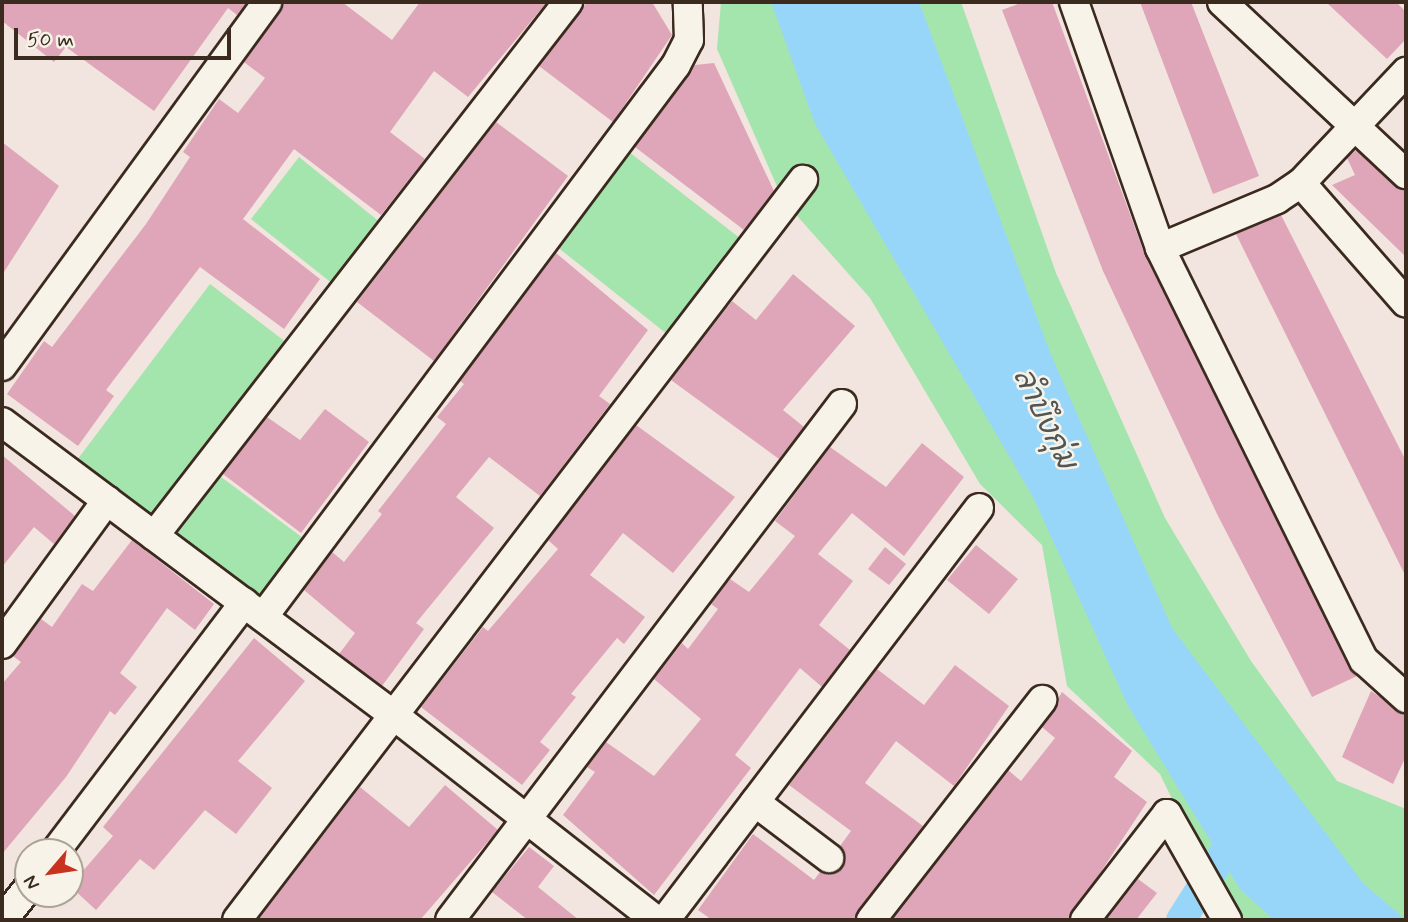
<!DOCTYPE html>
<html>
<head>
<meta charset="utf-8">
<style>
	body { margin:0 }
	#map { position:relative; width:1408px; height:922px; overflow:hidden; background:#f2e4de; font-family:Mynerve,"Playpen Sans Thai",sans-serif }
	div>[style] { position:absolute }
	.green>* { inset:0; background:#a4e5ae }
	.water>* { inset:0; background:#97d6f8 }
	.canal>* { height:30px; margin:-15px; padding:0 15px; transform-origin:15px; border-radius:15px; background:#97d6f8 }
	.building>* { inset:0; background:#dea6b8 }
	.roads { filter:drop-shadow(2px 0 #3b2a1e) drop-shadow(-2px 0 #3b2a1e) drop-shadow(0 2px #3b2a1e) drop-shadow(0 -2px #3b2a1e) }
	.minor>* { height:28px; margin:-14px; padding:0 14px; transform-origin:14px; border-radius:14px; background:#f7f3e8 }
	span { translate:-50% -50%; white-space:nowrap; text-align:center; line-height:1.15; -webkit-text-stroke:5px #f7f3e8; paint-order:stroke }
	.water-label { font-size:30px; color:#525554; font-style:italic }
	.frame { position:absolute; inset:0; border:4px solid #3b2a1e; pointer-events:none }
	.north { position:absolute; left:14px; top:838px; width:70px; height:70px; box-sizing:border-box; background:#f7f3e8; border:2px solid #aca397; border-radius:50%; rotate:241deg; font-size:19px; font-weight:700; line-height:28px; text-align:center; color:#3b2a1e }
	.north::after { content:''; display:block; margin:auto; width:24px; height:32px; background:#c8321e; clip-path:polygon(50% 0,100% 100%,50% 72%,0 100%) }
	.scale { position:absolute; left:14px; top:28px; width:217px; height:32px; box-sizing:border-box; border:4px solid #3b2a1e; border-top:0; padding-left:9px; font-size:21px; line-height:24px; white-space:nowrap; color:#3b2a1e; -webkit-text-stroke:5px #f7f3e8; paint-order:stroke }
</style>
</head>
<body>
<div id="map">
	<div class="green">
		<i style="clip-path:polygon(721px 2px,961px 2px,1056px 273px,1165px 518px,1251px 661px,1337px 781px,1406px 809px,1406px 920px,1230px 920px,1160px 774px,1067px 686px,1042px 545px,980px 484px,870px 298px,783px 200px,717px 49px)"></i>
		<i style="clip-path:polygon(624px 148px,741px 239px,667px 334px,551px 242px)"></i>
		<i style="clip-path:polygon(299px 157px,381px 223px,333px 284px,251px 219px)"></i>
		<i style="clip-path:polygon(210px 284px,291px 346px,158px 522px,77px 460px)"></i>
		<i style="clip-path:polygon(213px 471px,311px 544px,260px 611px,163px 538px)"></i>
	</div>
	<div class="water">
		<i style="clip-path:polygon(771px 2px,919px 2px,1051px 355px,1172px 628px,1363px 883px,1406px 920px,1274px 920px,1240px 889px,1128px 706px,1033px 497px,815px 124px)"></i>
	</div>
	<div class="canal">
		<i style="left:1181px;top:920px;width:115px;rotate:-57.4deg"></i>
	</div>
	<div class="building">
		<i style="clip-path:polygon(2px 2px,247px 2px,237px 15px,228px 8px,154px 111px,66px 47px,54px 62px,2px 21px)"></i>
		<i style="clip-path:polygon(283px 2px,342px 2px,392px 40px,420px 2px,547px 2px,468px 97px,434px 71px,390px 132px,425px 159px,381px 215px,294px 149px,243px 219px,320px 279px,284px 329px,200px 267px,106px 390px,114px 396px,78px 446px,7px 394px,44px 341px,52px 347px,146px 224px,190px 157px,183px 152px,219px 99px,238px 113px,265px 78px,244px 62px)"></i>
		<i style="clip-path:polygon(587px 2px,652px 2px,672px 35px,613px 122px,539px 66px)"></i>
		<i style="clip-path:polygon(1023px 2px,1052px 2px,1145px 255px,1357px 676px,1312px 697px,1218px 516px,1103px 271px,1002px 10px)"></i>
		<i style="clip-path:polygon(1140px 2px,1191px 2px,1259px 176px,1213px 194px)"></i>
		<i style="clip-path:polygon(1326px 2px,1396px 2px,1406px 12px,1406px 39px,1387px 59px)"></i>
		<i style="clip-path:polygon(714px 63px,774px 191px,744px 230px,635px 147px,695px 65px)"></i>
		<i style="clip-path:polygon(496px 122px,568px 176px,434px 361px,357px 302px)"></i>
		<i style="clip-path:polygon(2px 142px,59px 186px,2px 275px)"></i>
		<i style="clip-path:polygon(1356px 150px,1406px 190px,1406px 257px,1332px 185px,1355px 175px,1347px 158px)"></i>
		<i style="clip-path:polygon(1281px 215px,1406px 461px,1406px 577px,1236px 234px)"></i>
		<i style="clip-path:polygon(556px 253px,648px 330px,599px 396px,610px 404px,540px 496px,489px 457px,456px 497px,494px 528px,416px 623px,424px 629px,382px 686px,339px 654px,355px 633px,304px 590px,332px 552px,344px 562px,382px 514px,378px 511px,446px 424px,437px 417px,464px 384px,460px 381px)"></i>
		<i style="clip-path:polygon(793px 274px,855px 326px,783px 410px,804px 427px,779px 459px,671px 380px,732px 301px,756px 320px)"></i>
		<i style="clip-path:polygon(325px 409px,369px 442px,301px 533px,223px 474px,267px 417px,300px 440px)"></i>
		<i style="clip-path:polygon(636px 425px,735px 497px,673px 573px,623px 533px,590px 575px,645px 617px,624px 644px,617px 638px,571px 694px,576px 697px,540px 742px,550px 750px,522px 785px,421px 707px,483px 627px,488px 631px,558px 549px,548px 540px)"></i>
		<i style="clip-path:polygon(922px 443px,964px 477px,904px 556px,852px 513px,818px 554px,853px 581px,819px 625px,850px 650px,822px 687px,800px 668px,735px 755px,751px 768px,654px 895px,563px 815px,595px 772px,587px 767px,606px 742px,654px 776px,701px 719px,654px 679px,682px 643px,688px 649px,718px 609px,711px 604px,730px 579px,749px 592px,795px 536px,775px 521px,830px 447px,886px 487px)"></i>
		<i style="clip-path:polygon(2px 455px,75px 516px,54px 544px,34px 527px,2px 567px)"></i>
		<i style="clip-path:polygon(132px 540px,214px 604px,195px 630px,167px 608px,120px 673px,137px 687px,115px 715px,110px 711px,66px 777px,2px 854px,2px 684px,21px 662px,13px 656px,41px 619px,52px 627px,82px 584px,93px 591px)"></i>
		<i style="clip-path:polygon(976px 545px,1018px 579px,989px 614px,947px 580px)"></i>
		<i style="clip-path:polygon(885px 547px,906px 564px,889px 585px,868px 569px)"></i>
		<i style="clip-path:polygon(254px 638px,305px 681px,238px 761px,272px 788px,236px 834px,205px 810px,154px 870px,140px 859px,96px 910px,70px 886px,113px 836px,103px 827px)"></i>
		<i style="clip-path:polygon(955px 665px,1009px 706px,954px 786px,896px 741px,865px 783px,923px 826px,855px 920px,712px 920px,698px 910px,753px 834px,814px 880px,820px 872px,842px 869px,845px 859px,840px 846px,851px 831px,789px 785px,877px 669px,924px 705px)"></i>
		<i style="clip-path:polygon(1371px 691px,1406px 714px,1406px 756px,1393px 784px,1342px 757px)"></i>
		<i style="clip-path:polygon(1062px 692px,1132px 751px,1114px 777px,1147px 802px,1069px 920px,892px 920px,1008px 770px,1021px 781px,1055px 738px,1042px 727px)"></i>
		<i style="clip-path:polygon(445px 785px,498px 830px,420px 920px,258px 920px,360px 787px,409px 827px)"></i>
		<i style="clip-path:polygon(529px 847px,554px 866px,538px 887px,579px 920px,528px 920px,492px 892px)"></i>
		<i style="clip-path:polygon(1138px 879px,1157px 893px,1136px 920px,1106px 920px)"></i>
	</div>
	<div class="roads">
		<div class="minor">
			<i style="left:1074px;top:2px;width:261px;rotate:70.7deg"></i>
			<i style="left:1160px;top:248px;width:460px;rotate:63.7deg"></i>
			<i style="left:1364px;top:660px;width:57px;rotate:42.1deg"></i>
			<i style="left:1222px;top:2px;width:252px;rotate:43.1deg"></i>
			<i style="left:1301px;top:183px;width:159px;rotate:48.8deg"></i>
			<i style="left:1160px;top:248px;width:127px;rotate:-22.7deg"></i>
			<i style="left:1277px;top:199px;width:29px;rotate:-34deg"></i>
			<i style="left:1301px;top:183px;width:153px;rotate:-46.6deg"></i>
			<i style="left:2px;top:366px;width:450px;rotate:-53.9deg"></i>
			<i style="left:2px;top:422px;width:492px;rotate:36.8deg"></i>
			<i style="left:396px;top:717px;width:330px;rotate:38deg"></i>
			<i style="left:154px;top:536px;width:676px;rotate:-52.21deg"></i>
			<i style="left:263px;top:617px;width:689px;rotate:-53.2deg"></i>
			<i style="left:676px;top:65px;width:28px;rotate:-63deg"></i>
			<i style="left:689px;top:40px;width:38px;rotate:-92deg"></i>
			<i style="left:2px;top:644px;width:178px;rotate:-53.9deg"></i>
			<i style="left:755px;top:802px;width:93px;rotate:37.1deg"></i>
			<i style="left:55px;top:852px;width:313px;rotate:-52.8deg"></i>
			<i style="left:3px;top:920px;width:41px;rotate:-52deg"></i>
			<i style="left:237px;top:920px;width:932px;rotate:-52.59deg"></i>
			<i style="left:450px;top:920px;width:648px;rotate:-52.78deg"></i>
			<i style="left:665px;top:920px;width:518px;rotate:-52.69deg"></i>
			<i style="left:871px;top:920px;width:279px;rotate:-52.1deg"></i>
			<i style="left:1085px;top:920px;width:134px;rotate:-52.3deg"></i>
			<i style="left:1167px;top:814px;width:122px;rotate:60.5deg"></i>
		</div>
	</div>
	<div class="water-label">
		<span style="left:1044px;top:419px;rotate:64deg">ลำบึงกุ่ม</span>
	</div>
	<div class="frame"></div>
	<div class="north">N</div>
	<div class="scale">50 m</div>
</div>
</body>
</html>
